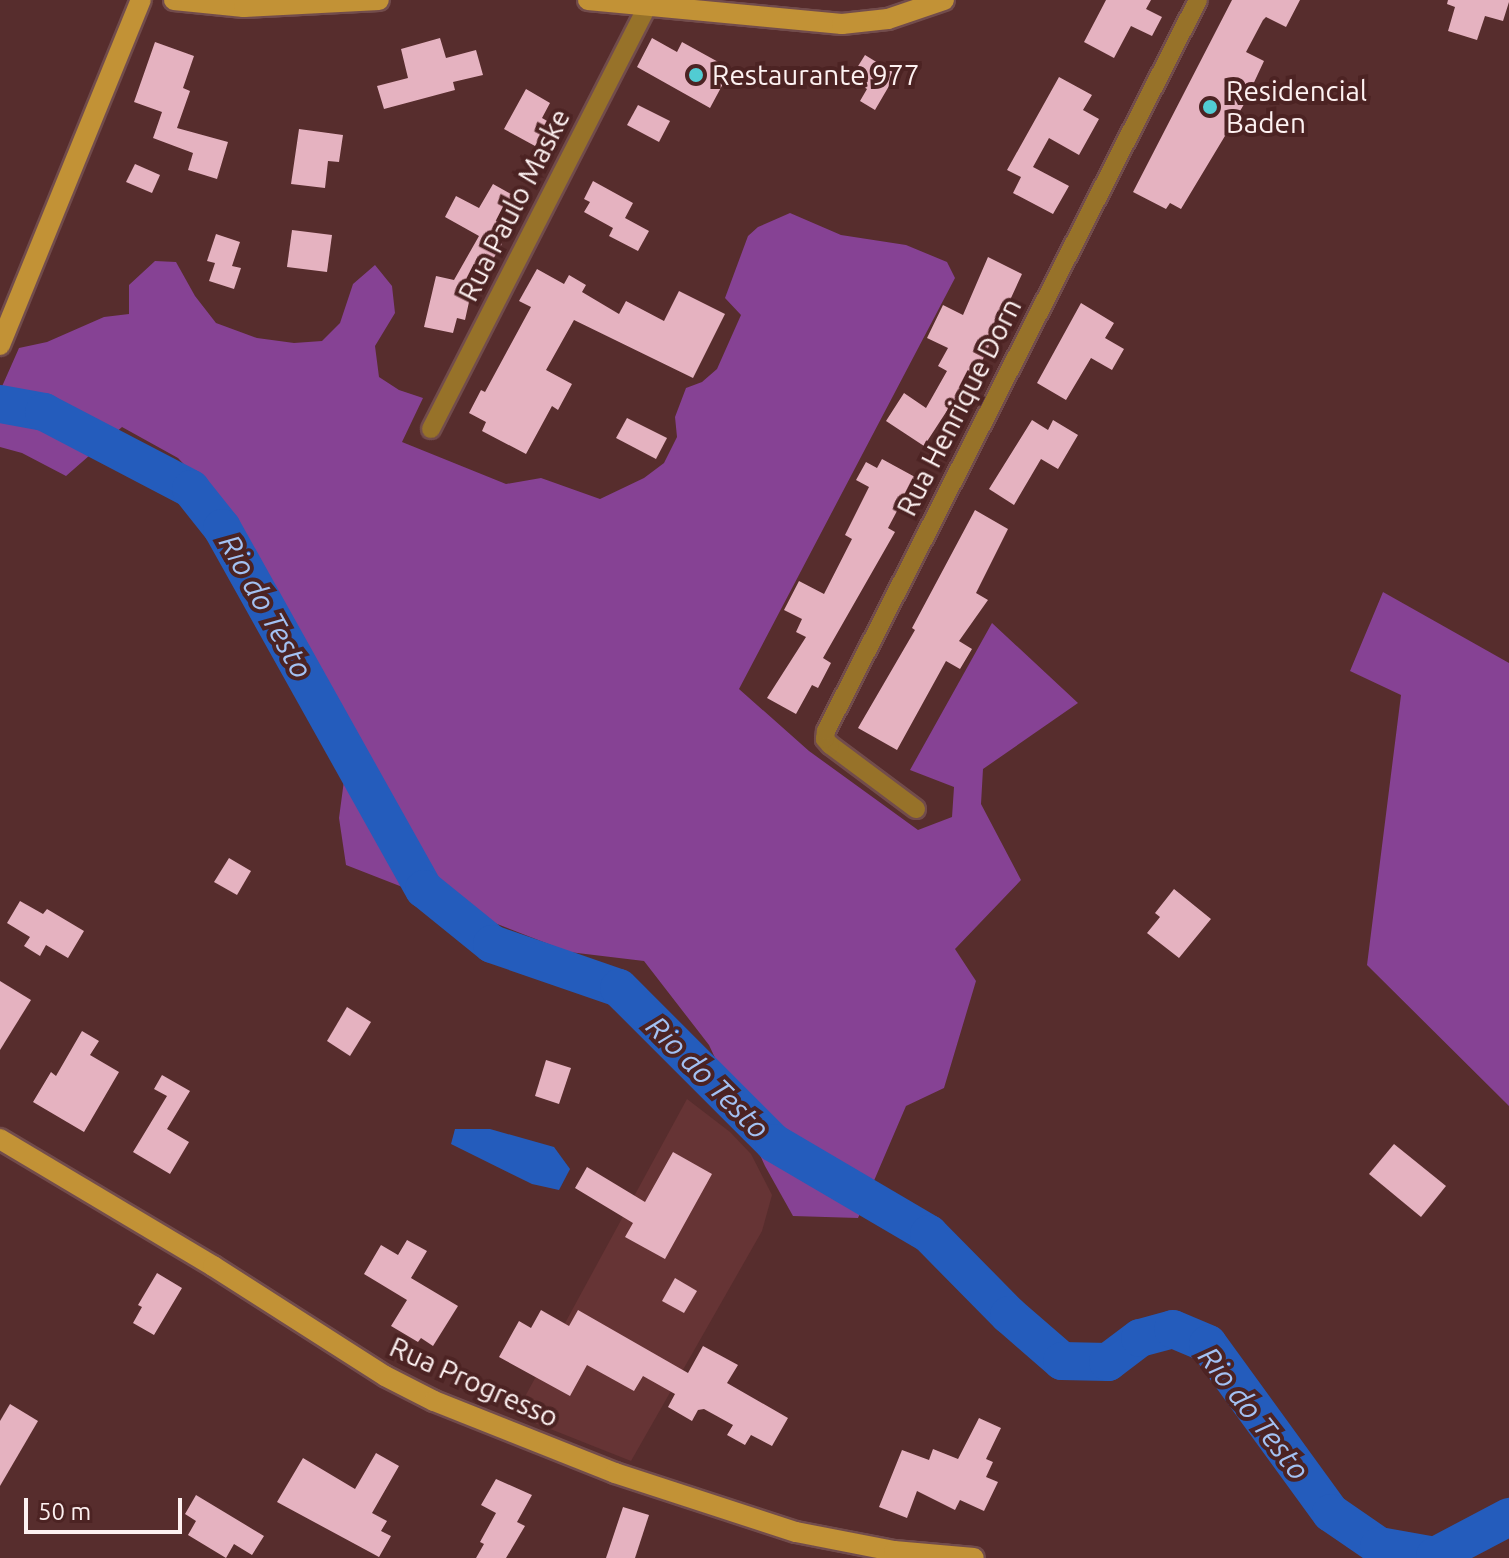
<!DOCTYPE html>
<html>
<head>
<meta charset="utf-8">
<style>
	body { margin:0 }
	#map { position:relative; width:1509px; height:1558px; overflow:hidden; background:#572d2d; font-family:Ubuntu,sans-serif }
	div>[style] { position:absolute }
	.built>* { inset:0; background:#663435 }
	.green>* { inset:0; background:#864294 }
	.water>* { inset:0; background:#245cbc }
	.river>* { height:38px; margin:-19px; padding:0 19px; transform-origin:19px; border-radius:19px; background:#245cbc }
	.building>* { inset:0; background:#e5b2c0 }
	.roads { filter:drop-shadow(2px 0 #724c4c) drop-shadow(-2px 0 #724c4c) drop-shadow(0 2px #724c4c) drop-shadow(0 -2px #724c4c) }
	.street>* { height:18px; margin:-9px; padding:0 9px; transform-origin:9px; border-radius:9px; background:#977229 }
	.secondary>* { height:20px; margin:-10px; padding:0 10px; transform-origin:10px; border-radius:10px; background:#c29236 }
	.dots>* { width:22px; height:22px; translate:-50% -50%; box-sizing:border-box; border:4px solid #4c2323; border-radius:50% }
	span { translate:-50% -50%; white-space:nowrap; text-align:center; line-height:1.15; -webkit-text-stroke:8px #4c2323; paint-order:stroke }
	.poi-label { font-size:28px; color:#fdf1f1 }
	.left { translate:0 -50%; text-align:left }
	.street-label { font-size:28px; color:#fdf1f1 }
	.water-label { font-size:30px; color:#a3c1f2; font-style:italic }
	.scale { position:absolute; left:24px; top:1498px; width:158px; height:36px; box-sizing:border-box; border:4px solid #fdf1f1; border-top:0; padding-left:10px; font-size:24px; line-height:28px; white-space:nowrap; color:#fdf1f1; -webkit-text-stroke:6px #4c2323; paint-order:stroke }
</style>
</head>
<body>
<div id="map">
	<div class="built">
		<i style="clip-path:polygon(687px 1099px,730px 1132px,751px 1154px,772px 1195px,762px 1231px,631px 1461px,515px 1415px)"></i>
	</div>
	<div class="green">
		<i style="clip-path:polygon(790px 213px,841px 235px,906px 245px,947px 262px,955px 278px,739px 689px,809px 751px,918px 830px,952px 817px,954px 787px,910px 770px,992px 623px,1078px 703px,983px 769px,981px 804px,1021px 880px,955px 949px,976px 981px,944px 1088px,906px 1106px,858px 1218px,793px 1216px,765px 1166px,709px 1045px,644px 961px,569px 952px,346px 865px,339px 818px,351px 728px,234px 517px,178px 458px,122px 427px,66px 476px,22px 453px,0 447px,0 391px,19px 348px,47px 342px,104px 317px,129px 314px,129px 285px,155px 261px,176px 262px,195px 296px,216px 323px,257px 338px,294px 343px,322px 341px,340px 323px,353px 284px,375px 265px,392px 286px,395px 313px,375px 346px,379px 377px,399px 390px,423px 398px,402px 442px,506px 484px,541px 478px,600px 499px,644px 478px,664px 463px,677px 437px,675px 417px,686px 388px,702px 382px,717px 369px,741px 315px,725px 298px,748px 236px,758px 227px)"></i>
		<i style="clip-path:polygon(1383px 592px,1509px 663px,1509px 1106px,1367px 965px,1401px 695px,1350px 671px)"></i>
	</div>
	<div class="water">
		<i style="clip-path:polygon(455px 1129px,490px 1129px,554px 1147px,570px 1169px,559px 1190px,532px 1184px,451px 1144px)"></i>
	</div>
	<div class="river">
		<i style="left:0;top:404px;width:45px;rotate:10.3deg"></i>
		<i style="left:44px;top:412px;width:166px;rotate:27.6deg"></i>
		<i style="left:191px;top:489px;width:50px;rotate:51.5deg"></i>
		<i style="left:222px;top:528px;width:414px;rotate:60.8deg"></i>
		<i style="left:424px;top:889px;width:87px;rotate:39deg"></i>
		<i style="left:492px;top:944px;width:134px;rotate:19.1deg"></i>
		<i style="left:619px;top:988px;width:219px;rotate:45deg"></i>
		<i style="left:774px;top:1143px;width:180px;rotate:30.4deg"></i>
		<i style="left:929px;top:1234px;width:114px;rotate:45.4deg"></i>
		<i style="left:1009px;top:1315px;width:70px;rotate:41deg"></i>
		<i style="left:1062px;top:1361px;width:46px;rotate:1.2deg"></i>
		<i style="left:1108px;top:1362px;width:40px;rotate:-37deg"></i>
		<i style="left:1140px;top:1338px;width:34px;rotate:-15deg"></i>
		<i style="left:1173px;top:1329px;width:38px;rotate:23deg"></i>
		<i style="left:1208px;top:1344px;width:209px;rotate:54deg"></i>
		<i style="left:1331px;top:1513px;width:58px;rotate:34.5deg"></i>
		<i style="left:1379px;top:1546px;width:57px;rotate:10.1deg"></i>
		<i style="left:1435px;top:1556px;width:84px;rotate:-27.8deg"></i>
	</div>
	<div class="building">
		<i style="clip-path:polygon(1106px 0,1151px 0,1146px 9px,1162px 17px,1152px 36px,1131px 26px,1114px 58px,1084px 42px)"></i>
		<i style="clip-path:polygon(1232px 0,1300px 0,1286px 27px,1266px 17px,1263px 20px,1246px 52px,1264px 61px,1243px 106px,1181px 209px,1170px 203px,1166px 209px,1133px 192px)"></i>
		<i style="clip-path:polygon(1448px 0,1509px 0,1509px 2px,1503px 21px,1485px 16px,1477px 40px,1448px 31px,1455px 7px,1447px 4px)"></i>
		<i style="clip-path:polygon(440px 38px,446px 58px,476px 50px,483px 75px,453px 82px,455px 90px,384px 109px,377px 86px,408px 78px,401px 49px)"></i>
		<i style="clip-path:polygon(652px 38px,677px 52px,682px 42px,731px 69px,710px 108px,637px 67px)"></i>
		<i style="clip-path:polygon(155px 42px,194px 56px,183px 88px,190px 91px,177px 128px,228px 142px,217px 179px,188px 170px,193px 153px,153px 138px,162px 112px,134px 102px)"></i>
		<i style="clip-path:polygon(865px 55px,896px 74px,875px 110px,860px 101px,867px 89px,850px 79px)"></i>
		<i style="clip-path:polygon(1059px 77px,1092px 95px,1083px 110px,1099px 119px,1079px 155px,1049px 138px,1033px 167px,1069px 186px,1053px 214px,1013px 193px,1021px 177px,1007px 170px)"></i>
		<i style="clip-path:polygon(526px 89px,550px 103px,542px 118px,549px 122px,535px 146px,504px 129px)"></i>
		<i style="clip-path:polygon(638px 105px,670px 121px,659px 142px,627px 125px)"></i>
		<i style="clip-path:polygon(299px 129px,343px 135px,339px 162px,328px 161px,325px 188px,291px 184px)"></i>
		<i style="clip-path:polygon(135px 164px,160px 175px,152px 193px,126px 182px)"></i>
		<i style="clip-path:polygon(593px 181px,633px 203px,625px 218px,649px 231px,638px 251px,609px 236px,613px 228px,584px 212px,590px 202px,584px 199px)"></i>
		<i style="clip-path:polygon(493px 184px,520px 199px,496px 240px,502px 244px,482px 278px,475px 275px,465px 320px,457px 318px,453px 333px,424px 327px,436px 276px,454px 280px,479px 236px,445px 217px,456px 196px,479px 208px)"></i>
		<i style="clip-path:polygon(292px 230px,332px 235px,327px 272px,287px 267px)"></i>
		<i style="clip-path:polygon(216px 234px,240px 242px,232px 266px,241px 268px,234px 289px,209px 281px,215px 263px,207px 261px)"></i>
		<i style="clip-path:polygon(988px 257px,1022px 274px,961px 407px,952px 403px,924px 446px,886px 421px,904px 393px,926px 408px,947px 371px,938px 366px,948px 348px,927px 338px,943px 305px,963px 315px)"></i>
		<i style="clip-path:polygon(537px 269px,564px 284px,569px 275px,586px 285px,582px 292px,619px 314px,626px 301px,664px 321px,679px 291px,725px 314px,693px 378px,574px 320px,546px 370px,572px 384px,558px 410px,552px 406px,526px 454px,482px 431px,486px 422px,469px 413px,481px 390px,485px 392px,531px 307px,519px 301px)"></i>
		<i style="clip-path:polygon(1081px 303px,1114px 323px,1105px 338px,1124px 349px,1112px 370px,1091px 358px,1066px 400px,1037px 383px)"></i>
		<i style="clip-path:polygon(627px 418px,667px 438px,656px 459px,616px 438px)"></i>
		<i style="clip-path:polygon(1032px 420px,1048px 430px,1053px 420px,1078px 435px,1058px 469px,1041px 459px,1014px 505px,989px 489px)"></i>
		<i style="clip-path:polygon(882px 459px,915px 477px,888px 528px,895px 532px,823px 658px,831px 663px,818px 688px,812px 685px,796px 714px,767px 698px,806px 637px,796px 632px,802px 619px,784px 610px,799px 581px,824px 594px,852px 539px,845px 535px,869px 487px,856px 480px,866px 462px,877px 468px)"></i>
		<i style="clip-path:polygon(975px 510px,1008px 529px,976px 593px,988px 600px,959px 641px,972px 649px,960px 669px,946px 661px,897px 750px,858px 728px,915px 630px,912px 628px)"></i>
		<i style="clip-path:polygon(229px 858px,251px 871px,237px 895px,214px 882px)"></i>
		<i style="clip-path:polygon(1174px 889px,1211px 919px,1179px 958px,1147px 933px,1160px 917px,1155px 913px)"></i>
		<i style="clip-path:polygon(20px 901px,43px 914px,47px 909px,84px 931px,68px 958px,46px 945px,40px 956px,24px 946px,30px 937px,7px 923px)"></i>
		<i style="clip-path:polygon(0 981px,31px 1000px,0 1050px)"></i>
		<i style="clip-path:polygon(347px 1007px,371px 1022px,350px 1056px,327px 1041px)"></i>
		<i style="clip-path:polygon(82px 1031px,99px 1041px,90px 1055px,119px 1072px,84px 1132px,33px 1102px,51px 1072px,56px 1076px)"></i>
		<i style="clip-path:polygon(546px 1060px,571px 1068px,559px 1104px,535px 1096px)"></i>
		<i style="clip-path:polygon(162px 1075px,190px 1091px,167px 1129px,189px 1142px,170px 1174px,133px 1152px,167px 1096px,154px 1089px)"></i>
		<i style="clip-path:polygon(1394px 1144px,1446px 1186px,1421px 1217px,1369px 1174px)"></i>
		<i style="clip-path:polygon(673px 1152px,712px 1174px,665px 1259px,625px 1237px,633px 1223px,575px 1188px,587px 1167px,645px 1202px)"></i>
		<i style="clip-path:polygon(407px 1240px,427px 1251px,411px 1278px,458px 1306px,433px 1346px,421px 1338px,418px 1342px,391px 1326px,407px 1300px,364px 1274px,381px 1245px,398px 1255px)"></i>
		<i style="clip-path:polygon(157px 1273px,182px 1288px,154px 1335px,133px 1323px,142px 1307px,138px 1305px)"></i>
		<i style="clip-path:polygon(675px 1278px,697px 1291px,684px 1313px,662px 1301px)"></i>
		<i style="clip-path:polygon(541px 1310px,569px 1326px,578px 1310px,688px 1373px,703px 1346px,738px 1365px,727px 1383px,788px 1418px,772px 1446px,751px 1435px,745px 1445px,727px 1435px,733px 1425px,704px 1409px,698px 1410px,692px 1421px,668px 1407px,675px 1394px,643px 1376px,634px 1391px,587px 1365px,570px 1396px,499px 1357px,519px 1321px,531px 1328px)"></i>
		<i style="clip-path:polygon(10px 1404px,38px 1421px,0 1486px,0 1421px)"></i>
		<i style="clip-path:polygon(979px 1418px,1001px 1428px,986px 1459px,993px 1462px,986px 1477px,998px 1482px,984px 1511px,960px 1500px,955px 1510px,917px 1491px,907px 1518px,879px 1507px,902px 1450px,929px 1460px,933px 1449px,958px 1459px)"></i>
		<i style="clip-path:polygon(376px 1453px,399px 1466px,372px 1513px,387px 1521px,381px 1531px,391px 1536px,379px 1557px,277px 1502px,303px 1458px,355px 1489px)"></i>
		<i style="clip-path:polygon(496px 1479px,532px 1495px,517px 1522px,525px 1526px,506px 1558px,476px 1558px,484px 1544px,480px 1542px,496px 1513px,481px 1505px)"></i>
		<i style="clip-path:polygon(196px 1495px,264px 1536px,252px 1555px,234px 1544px,226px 1558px,188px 1535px,196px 1521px,185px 1514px)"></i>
		<i style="clip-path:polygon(623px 1507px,649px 1515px,635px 1558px,606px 1558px)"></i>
	</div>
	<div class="roads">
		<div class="street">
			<i style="left:431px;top:429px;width:482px;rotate:-62.9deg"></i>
			<i style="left:916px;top:809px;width:107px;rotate:-143.3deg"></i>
			<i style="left:830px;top:745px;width:8px;rotate:-130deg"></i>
			<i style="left:825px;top:739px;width:8px;rotate:-83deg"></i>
			<i style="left:826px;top:731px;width:820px;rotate:-63.03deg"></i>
		</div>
		<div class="secondary">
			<i style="left:174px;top:0;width:70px;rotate:5.7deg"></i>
			<i style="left:244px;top:7px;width:135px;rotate:-3deg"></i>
			<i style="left:588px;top:0;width:255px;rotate:5.4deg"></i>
			<i style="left:842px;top:24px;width:46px;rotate:-6.2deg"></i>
			<i style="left:888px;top:19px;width:59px;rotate:-18.7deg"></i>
			<i style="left:0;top:345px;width:373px;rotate:-67.8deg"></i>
			<i style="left:0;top:1139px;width:248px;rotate:30.8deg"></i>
			<i style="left:213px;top:1266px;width:204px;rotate:32.6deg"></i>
			<i style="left:385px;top:1376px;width:55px;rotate:27deg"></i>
			<i style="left:434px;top:1401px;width:195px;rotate:21.7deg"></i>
			<i style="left:615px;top:1473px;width:190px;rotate:18.1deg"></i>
			<i style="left:796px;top:1532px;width:100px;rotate:11deg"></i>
			<i style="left:894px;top:1551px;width:80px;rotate:5deg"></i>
		</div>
	</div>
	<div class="dots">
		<i style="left:696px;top:75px;background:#51ccd3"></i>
		<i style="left:1210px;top:107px;background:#51ccd3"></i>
	</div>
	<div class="poi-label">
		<span class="left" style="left:712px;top:75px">Restaurante 977</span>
		<span class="left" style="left:1226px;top:107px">Residencial<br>Baden</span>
	</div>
	<div class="street-label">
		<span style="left:514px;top:205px;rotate:-63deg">Rua Paulo Maske</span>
		<span style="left:959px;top:407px;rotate:-63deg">Rua Henrique Dorn</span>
		<span style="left:474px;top:1382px;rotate:24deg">Rua Progresso</span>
	</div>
	<div class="water-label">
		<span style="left:266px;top:606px;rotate:61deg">Rio do Testo</span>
		<span style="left:708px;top:1077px;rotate:45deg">Rio do Testo</span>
		<span style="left:1254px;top:1413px;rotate:52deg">Rio do Testo</span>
	</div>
	<div class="scale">50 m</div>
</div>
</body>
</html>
